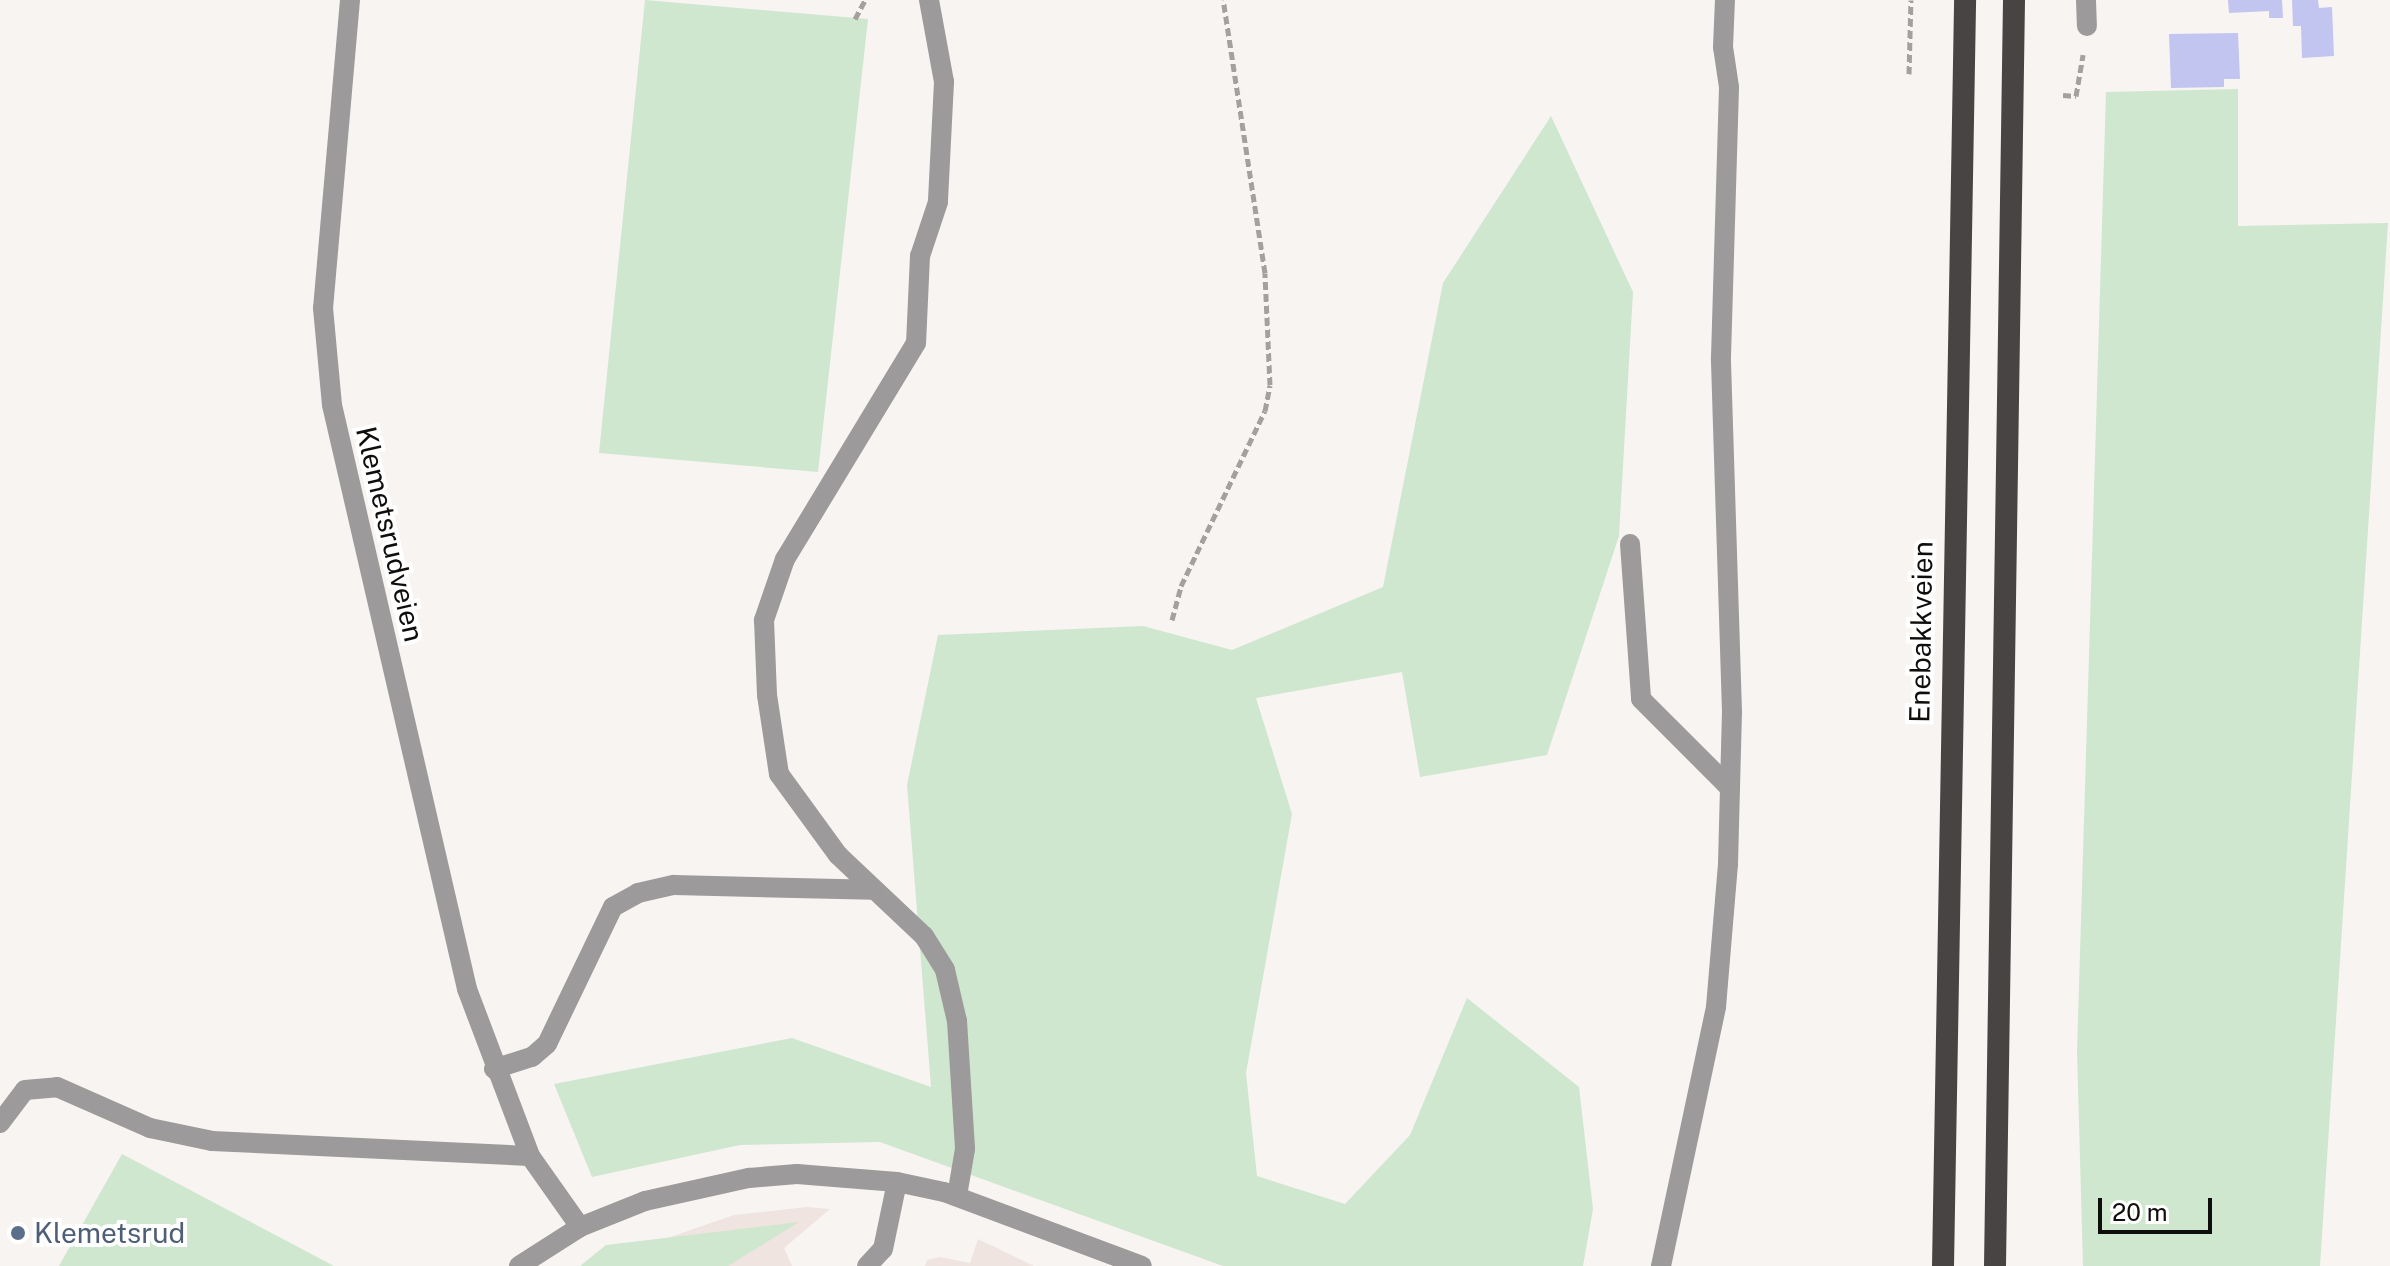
<!DOCTYPE html>
<html>
<head>
<meta charset="utf-8">
<style>
	body { margin:0 }
	#map { position:relative; width:2390px; height:1266px; overflow:hidden; background:#f8f4f2; font-family:"Public Sans",sans-serif }
	div>[style] { position:absolute }
	.built>* { inset:0; background:#efe4df }
	.green>* { inset:0; background:#cfe7ce }
	.building>* { inset:0; background:#c1c5ef }
	.path>* { height:5px; margin-top:-2.5px; transform-origin:0; background:repeating-linear-gradient(90deg,#a3a09e 0 8px,transparent 0 12px) }
	.service>* { height:20px; margin:-10px; padding:0 10px; transform-origin:10px; border-radius:10px; background:#9c9a9a }
	.minor>* { height:20px; margin:-10px; padding:0 10px; transform-origin:10px; border-radius:10px; background:#9c9a9a }
	.tertiary>* { height:20px; margin:-10px; padding:0 10px; transform-origin:10px; border-radius:10px; background:#9c9a9a }
	.trunk>* { height:22px; margin:-11px; padding:0 11px; transform-origin:11px; border-radius:11px; background:#484444 }
	.dots>* { width:22px; height:22px; translate:-50% -50%; box-sizing:border-box; border:4px solid #fff; border-radius:50% }
	span { translate:-50% -50%; white-space:nowrap; text-align:center; line-height:1.15; -webkit-text-stroke:8px #fff; paint-order:stroke }
	.street-label { font-size:28px; color:#0f0e0d }
	.service-label { font-size:28px; color:#4e5e75 }
	.left { translate:0 -50%; text-align:left }
	.scale { position:absolute; left:2098px; top:1198px; width:114px; height:36px; box-sizing:border-box; border:4px solid #0f0e0d; border-top:0; padding-left:10px; font-size:24px; line-height:28px; white-space:nowrap; color:#0f0e0d; -webkit-text-stroke:6px #fff; paint-order:stroke }
</style>
</head>
<body>
<div id="map">
	<div class="built">
		<i style="clip-path:polygon(807px 1207px,830px 1209px,784px 1248px,792px 1266px,586px 1266px,734px 1215px)"></i>
		<i style="clip-path:polygon(978px 1239px,1034px 1266px,925px 1266px,927px 1260px,940px 1257px,970px 1263px)"></i>
	</div>
	<div class="green">
		<i style="clip-path:polygon(645px 0,868px 19px,818px 472px,599px 453px)"></i>
		<i style="clip-path:polygon(2238px 89px,2238px 226px,2388px 223px,2320px 1266px,2083px 1266px,2077px 1052px,2106px 92px)"></i>
		<i style="clip-path:polygon(1551px 116px,1633px 292px,1619px 536px,1547px 755px,1420px 777px,1402px 672px,1256px 698px,1292px 814px,1246px 1073px,1257px 1176px,1345px 1204px,1410px 1135px,1467px 998px,1579px 1087px,1593px 1209px,1583px 1266px,1223px 1266px,880px 1142px,740px 1145px,592px 1177px,554px 1084px,792px 1038px,931px 1087px,907px 785px,938px 635px,1143px 626px,1232px 650px,1383px 587px,1443px 283px)"></i>
		<i style="clip-path:polygon(122px 1154px,334px 1266px,59px 1266px)"></i>
		<i style="clip-path:polygon(799px 1222px,728px 1266px,580px 1266px,606px 1245px)"></i>
	</div>
	<div class="building">
		<i style="clip-path:polygon(2228px 0,2282px 0,2283px 18px,2269px 18px,2269px 11px,2229px 13px)"></i>
		<i style="clip-path:polygon(2292px 0,2318px 0,2319px 8px,2332px 7px,2334px 56px,2302px 58px,2301px 26px,2293px 26px)"></i>
		<i style="clip-path:polygon(2238px 33px,2240px 79px,2224px 79px,2224px 87px,2171px 88px,2169px 34px)"></i>
	</div>
	<div class="path">
		<i style="left:855px;top:19px;width:21px;rotate:-62deg"></i>
		<i style="left:1909px;top:74px;width:74px;rotate:-88.5deg"></i>
		<i style="left:2063px;top:95px;width:13px;rotate:4deg"></i>
		<i style="left:2076px;top:96px;width:42px;rotate:-80.3deg"></i>
		<i style="left:1172px;top:620px;width:35px;rotate:-75deg"></i>
		<i style="left:1181px;top:586px;width:194px;rotate:-64.4deg"></i>
		<i style="left:1265px;top:411px;width:26px;rotate:-79deg"></i>
		<i style="left:1270px;top:385px;width:112px;rotate:-92.6deg"></i>
		<i style="left:1265px;top:273px;width:276px;rotate:-98.7deg"></i>
	</div>
	<div class="service">
		<i style="left:929px;top:0;width:83px;rotate:79.6deg"></i>
		<i style="left:944px;top:82px;width:120px;rotate:92.9deg"></i>
		<i style="left:938px;top:202px;width:57px;rotate:108.4deg"></i>
		<i style="left:920px;top:256px;width:87px;rotate:92.6deg"></i>
		<i style="left:916px;top:343px;width:253px;rotate:121.2deg"></i>
		<i style="left:785px;top:559px;width:65px;rotate:109deg"></i>
		<i style="left:764px;top:620px;width:75px;rotate:87.7deg"></i>
		<i style="left:767px;top:695px;width:80px;rotate:81.4deg"></i>
		<i style="left:779px;top:774px;width:100px;rotate:53.9deg"></i>
		<i style="left:838px;top:855px;width:118px;rotate:43.3deg"></i>
		<i style="left:924px;top:936px;width:40px;rotate:58deg"></i>
		<i style="left:945px;top:970px;width:52px;rotate:76.8deg"></i>
		<i style="left:957px;top:1021px;width:128px;rotate:86.4deg"></i>
		<i style="left:965px;top:1149px;width:48px;rotate:99.7deg"></i>
		<i style="left:1630px;top:544px;width:155px;rotate:85.9deg"></i>
		<i style="left:1641px;top:699px;width:126px;rotate:45deg"></i>
		<i style="left:494px;top:1069px;width:40px;rotate:-18deg"></i>
		<i style="left:532px;top:1057px;width:20px;rotate:-41deg"></i>
		<i style="left:547px;top:1044px;width:152px;rotate:-64.3deg"></i>
		<i style="left:613px;top:907px;width:29px;rotate:-29deg"></i>
		<i style="left:638px;top:893px;width:37px;rotate:-13deg"></i>
		<i style="left:674px;top:885px;width:198px;rotate:1.4deg"></i>
		<i style="left:0;top:1123px;width:41px;rotate:-52.9deg"></i>
		<i style="left:25px;top:1090px;width:32px;rotate:-5deg"></i>
		<i style="left:57px;top:1087px;width:102px;rotate:23.8deg"></i>
		<i style="left:150px;top:1128px;width:63px;rotate:11.8deg"></i>
		<i style="left:212px;top:1141px;width:318px;rotate:2.7deg"></i>
		<i style="left:867px;top:1266px;width:23px;rotate:-47deg"></i>
		<i style="left:883px;top:1249px;width:68px;rotate:-78.2deg"></i>
		<i style="left:1661px;top:1266px;width:265px;rotate:-78deg"></i>
		<i style="left:1716px;top:1007px;width:144px;rotate:-85.2deg"></i>
		<i style="left:1728px;top:864px;width:152px;rotate:-88.5deg"></i>
		<i style="left:1732px;top:712px;width:355px;rotate:-91.8deg"></i>
		<i style="left:1721px;top:357px;width:270px;rotate:-88.3deg"></i>
		<i style="left:1729px;top:87px;width:40px;rotate:-98.5deg"></i>
		<i style="left:1723px;top:47px;width:47px;rotate:-87.6deg"></i>
	</div>
	<div class="minor">
		<i style="left:350px;top:0;width:309px;rotate:95deg"></i>
		<i style="left:323px;top:308px;width:97px;rotate:84.7deg"></i>
		<i style="left:332px;top:405px;width:599px;rotate:76.98deg"></i>
		<i style="left:467px;top:989px;width:178px;rotate:69.3deg"></i>
		<i style="left:530px;top:1156px;width:87px;rotate:54.8deg"></i>
		<i style="left:2086px;top:0;width:26px;rotate:88deg"></i>
	</div>
	<div class="tertiary">
		<i style="left:519px;top:1266px;width:72px;rotate:-32.6deg"></i>
		<i style="left:580px;top:1227px;width:70px;rotate:-21.8deg"></i>
		<i style="left:645px;top:1201px;width:107px;rotate:-12.5deg"></i>
		<i style="left:749px;top:1178px;width:48px;rotate:-4.8deg"></i>
		<i style="left:797px;top:1174px;width:100px;rotate:4.6deg"></i>
		<i style="left:897px;top:1182px;width:48px;rotate:12deg"></i>
		<i style="left:944px;top:1192px;width:211px;rotate:20.5deg"></i>
	</div>
	<div class="trunk">
		<i style="left:1943px;top:1266px;width:1266px;rotate:-89deg"></i>
		<i style="left:1995px;top:1266px;width:1266px;rotate:-89.14deg"></i>
	</div>
	<div class="dots">
		<i style="left:18px;top:1233px;background:#5c6f8a"></i>
	</div>
	<div class="street-label">
		<span style="left:390px;top:534px;rotate:77deg">Klemetsrudveien</span>
		<span style="left:1921px;top:632px;rotate:-89deg">Enebakkveien</span>
	</div>
	<div class="service-label">
		<span class="left" style="left:34px;top:1233px">Klemetsrud</span>
	</div>
	<div class="scale">20 m</div>
</div>
</body>
</html>
